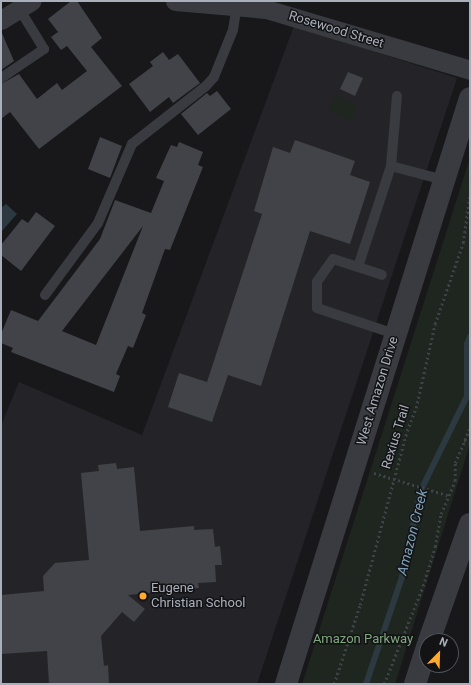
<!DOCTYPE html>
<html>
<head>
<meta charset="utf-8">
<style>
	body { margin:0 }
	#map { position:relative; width:471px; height:685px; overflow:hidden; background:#18181b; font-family:Roboto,sans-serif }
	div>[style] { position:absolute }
	.built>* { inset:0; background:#242428 }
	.green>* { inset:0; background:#1e261f }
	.water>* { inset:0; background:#2d3940 }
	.stream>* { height:6px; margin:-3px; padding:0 3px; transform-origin:3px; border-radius:3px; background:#2d3940 }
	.building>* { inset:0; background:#424348 }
	.path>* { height:2.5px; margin-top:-1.25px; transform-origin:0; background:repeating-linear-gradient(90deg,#3f4247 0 2px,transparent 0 5px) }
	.service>* { height:10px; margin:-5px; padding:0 5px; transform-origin:5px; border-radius:5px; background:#393b40 }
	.minor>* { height:19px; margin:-9.5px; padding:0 9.5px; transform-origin:9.5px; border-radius:9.5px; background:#393b40 }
	.tertiary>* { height:22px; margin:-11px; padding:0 11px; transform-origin:11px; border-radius:11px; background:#393b40 }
	.dots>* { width:11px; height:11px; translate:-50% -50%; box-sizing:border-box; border:2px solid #131316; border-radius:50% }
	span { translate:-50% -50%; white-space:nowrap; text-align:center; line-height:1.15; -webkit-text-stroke:3px #131316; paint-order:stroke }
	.street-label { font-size:13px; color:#aab0bb }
	.poi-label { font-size:13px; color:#aab0bb }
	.left { translate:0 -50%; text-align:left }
	.park-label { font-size:13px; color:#80a780 }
	.water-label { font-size:14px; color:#7fa1b8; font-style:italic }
	.frame { position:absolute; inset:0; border:2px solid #aab0bb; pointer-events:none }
	.north { position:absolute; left:419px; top:633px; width:40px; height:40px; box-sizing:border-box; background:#131316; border:1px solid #4f5258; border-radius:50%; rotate:23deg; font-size:11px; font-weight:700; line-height:16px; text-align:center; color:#aab0bb }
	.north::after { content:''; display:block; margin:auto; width:14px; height:18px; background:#fdaa2e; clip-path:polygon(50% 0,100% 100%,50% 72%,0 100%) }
</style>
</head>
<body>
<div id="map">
	<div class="built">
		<i style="clip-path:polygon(294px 26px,457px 78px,257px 684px,1px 684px,1px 426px,19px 382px,142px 435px)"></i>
	</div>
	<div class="green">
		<i style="clip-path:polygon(336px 95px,358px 106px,350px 121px,328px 110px)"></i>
		<i style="clip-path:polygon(470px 158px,470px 444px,395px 684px,302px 684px)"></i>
	</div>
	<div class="water">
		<i style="clip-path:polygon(6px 204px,17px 214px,1px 232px,1px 208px)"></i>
	</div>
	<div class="stream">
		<i style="left:366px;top:684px;width:113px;rotate:-71.4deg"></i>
		<i style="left:402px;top:577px;width:89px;rotate:-77.7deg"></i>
		<i style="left:421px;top:490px;width:105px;rotate:-63.9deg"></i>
		<i style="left:467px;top:396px;width:52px;rotate:-90deg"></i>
		<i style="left:467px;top:344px;width:8px;rotate:-67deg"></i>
	</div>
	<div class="building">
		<i style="clip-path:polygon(71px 1px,77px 1px,102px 38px,91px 47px,122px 86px,39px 149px,10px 112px,1px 119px,1px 84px,19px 74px,37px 99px,57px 83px,62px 90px,87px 71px,67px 46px,61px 50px,51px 37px,58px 32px,48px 19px)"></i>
		<i style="clip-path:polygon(1px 31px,14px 61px,1px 70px)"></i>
		<i style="clip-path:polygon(163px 52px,169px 60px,178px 54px,200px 83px,173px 103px,169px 97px,150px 112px,129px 84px,153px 66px,150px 62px)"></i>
		<i style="clip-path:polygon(348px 72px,363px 78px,355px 96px,340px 89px)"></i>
		<i style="clip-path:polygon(217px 91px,231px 109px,198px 135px,181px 114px,207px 93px,210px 96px)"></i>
		<i style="clip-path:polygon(100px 137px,122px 146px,110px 178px,88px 169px)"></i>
		<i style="clip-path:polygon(295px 140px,355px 161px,350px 175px,370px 182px,350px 244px,310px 231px,261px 386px,228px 375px,212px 422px,168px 407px,179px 373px,207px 382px,262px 214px,254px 211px,273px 147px,290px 153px)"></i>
		<i style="clip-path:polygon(evenodd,179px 142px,203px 152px,198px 165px,203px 167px,170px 250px,165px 249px,142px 313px,146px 315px,133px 348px,128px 346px,116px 374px,120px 376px,114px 392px,11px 352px,13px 348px,1px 343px,1px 334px,11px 310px,38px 321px,100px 239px,115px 200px,151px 213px,164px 181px,156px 178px,171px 145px,177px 147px,179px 142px,143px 226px,96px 345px,62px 331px,143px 226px)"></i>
		<i style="clip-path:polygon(36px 212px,55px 226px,21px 271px,1px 255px,1px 245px,22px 219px,28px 223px)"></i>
		<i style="clip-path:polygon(116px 463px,117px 469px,134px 467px,140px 531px,194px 526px,194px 530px,213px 529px,215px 547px,220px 546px,222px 565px,215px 565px,216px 582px,198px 583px,199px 588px,128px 595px,145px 609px,134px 622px,122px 612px,101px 636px,104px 666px,108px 665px,109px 684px,49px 684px,47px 651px,1px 654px,1px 595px,44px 591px,43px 576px,55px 563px,89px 560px,81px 473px,99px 471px,98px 465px)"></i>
	</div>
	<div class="path">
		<i style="left:464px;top:440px;width:6px;rotate:18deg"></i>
		<i style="left:374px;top:473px;width:79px;rotate:16.8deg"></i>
		<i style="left:334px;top:684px;width:83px;rotate:-71.8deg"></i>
		<i style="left:360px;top:605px;width:180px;rotate:-74.9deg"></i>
		<i style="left:407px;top:431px;width:25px;rotate:-69deg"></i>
		<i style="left:416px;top:408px;width:86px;rotate:-77.3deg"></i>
		<i style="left:435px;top:324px;width:86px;rotate:-70.9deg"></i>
		<i style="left:463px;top:243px;width:49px;rotate:-81.9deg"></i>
		<i style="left:384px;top:684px;width:105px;rotate:-68.3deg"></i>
		<i style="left:423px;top:586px;width:41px;rotate:-72.9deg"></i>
		<i style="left:435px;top:547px;width:34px;rotate:-80deg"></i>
		<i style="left:441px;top:514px;width:36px;rotate:-67deg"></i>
		<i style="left:455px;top:481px;width:18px;rotate:-90deg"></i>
		<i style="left:455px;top:463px;width:38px;rotate:-67deg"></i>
	</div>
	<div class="service">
		<i style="left:1px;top:78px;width:52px;rotate:-34deg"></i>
		<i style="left:44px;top:49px;width:46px;rotate:-121.6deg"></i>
		<i style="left:397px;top:96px;width:70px;rotate:94.9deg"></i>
		<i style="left:391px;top:166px;width:55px;rotate:14.8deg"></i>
		<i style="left:391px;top:166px;width:106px;rotate:108.1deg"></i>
		<i style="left:358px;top:267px;width:26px;rotate:-162deg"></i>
		<i style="left:333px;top:259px;width:28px;rotate:125deg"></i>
		<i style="left:317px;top:282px;width:26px;rotate:90deg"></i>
		<i style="left:317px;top:308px;width:82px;rotate:18.4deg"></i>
		<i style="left:358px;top:267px;width:25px;rotate:18deg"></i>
		<i style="left:45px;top:295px;width:89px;rotate:-53.6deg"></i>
		<i style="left:98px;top:223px;width:86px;rotate:-66.7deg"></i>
		<i style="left:132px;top:144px;width:94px;rotate:-38.1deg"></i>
		<i style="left:206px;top:86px;width:12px;rotate:-48deg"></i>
		<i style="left:214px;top:77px;width:51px;rotate:-68deg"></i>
		<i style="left:233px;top:30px;width:24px;rotate:-81deg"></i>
	</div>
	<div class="minor">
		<i style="left:175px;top:1px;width:91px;rotate:5deg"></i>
		<i style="left:266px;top:9px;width:213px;rotate:16.6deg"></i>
		<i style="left:1px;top:20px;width:36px;rotate:-32deg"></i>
	</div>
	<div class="tertiary">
		<i style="left:429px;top:641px;width:124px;rotate:-70.7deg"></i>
		<i style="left:286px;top:684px;width:614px;rotate:-72.57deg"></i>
		<i style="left:415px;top:684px;width:40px;rotate:-72deg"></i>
	</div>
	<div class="dots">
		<i style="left:143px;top:596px;background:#fdaa2e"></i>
	</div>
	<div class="street-label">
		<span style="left:336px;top:30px;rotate:17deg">Rosewood Street</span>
		<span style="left:378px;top:391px;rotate:-73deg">West Amazon Drive</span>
		<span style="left:396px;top:437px;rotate:-73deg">Rexius Trail</span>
	</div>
	<div class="poi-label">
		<span class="left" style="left:151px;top:596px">Eugene<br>Christian School</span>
	</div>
	<div class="park-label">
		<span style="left:363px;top:639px">Amazon Parkway</span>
	</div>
	<div class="water-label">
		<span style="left:412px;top:532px;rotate:-76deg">Amazon Creek</span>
	</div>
	<div class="frame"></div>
	<div class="north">N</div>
</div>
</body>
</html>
